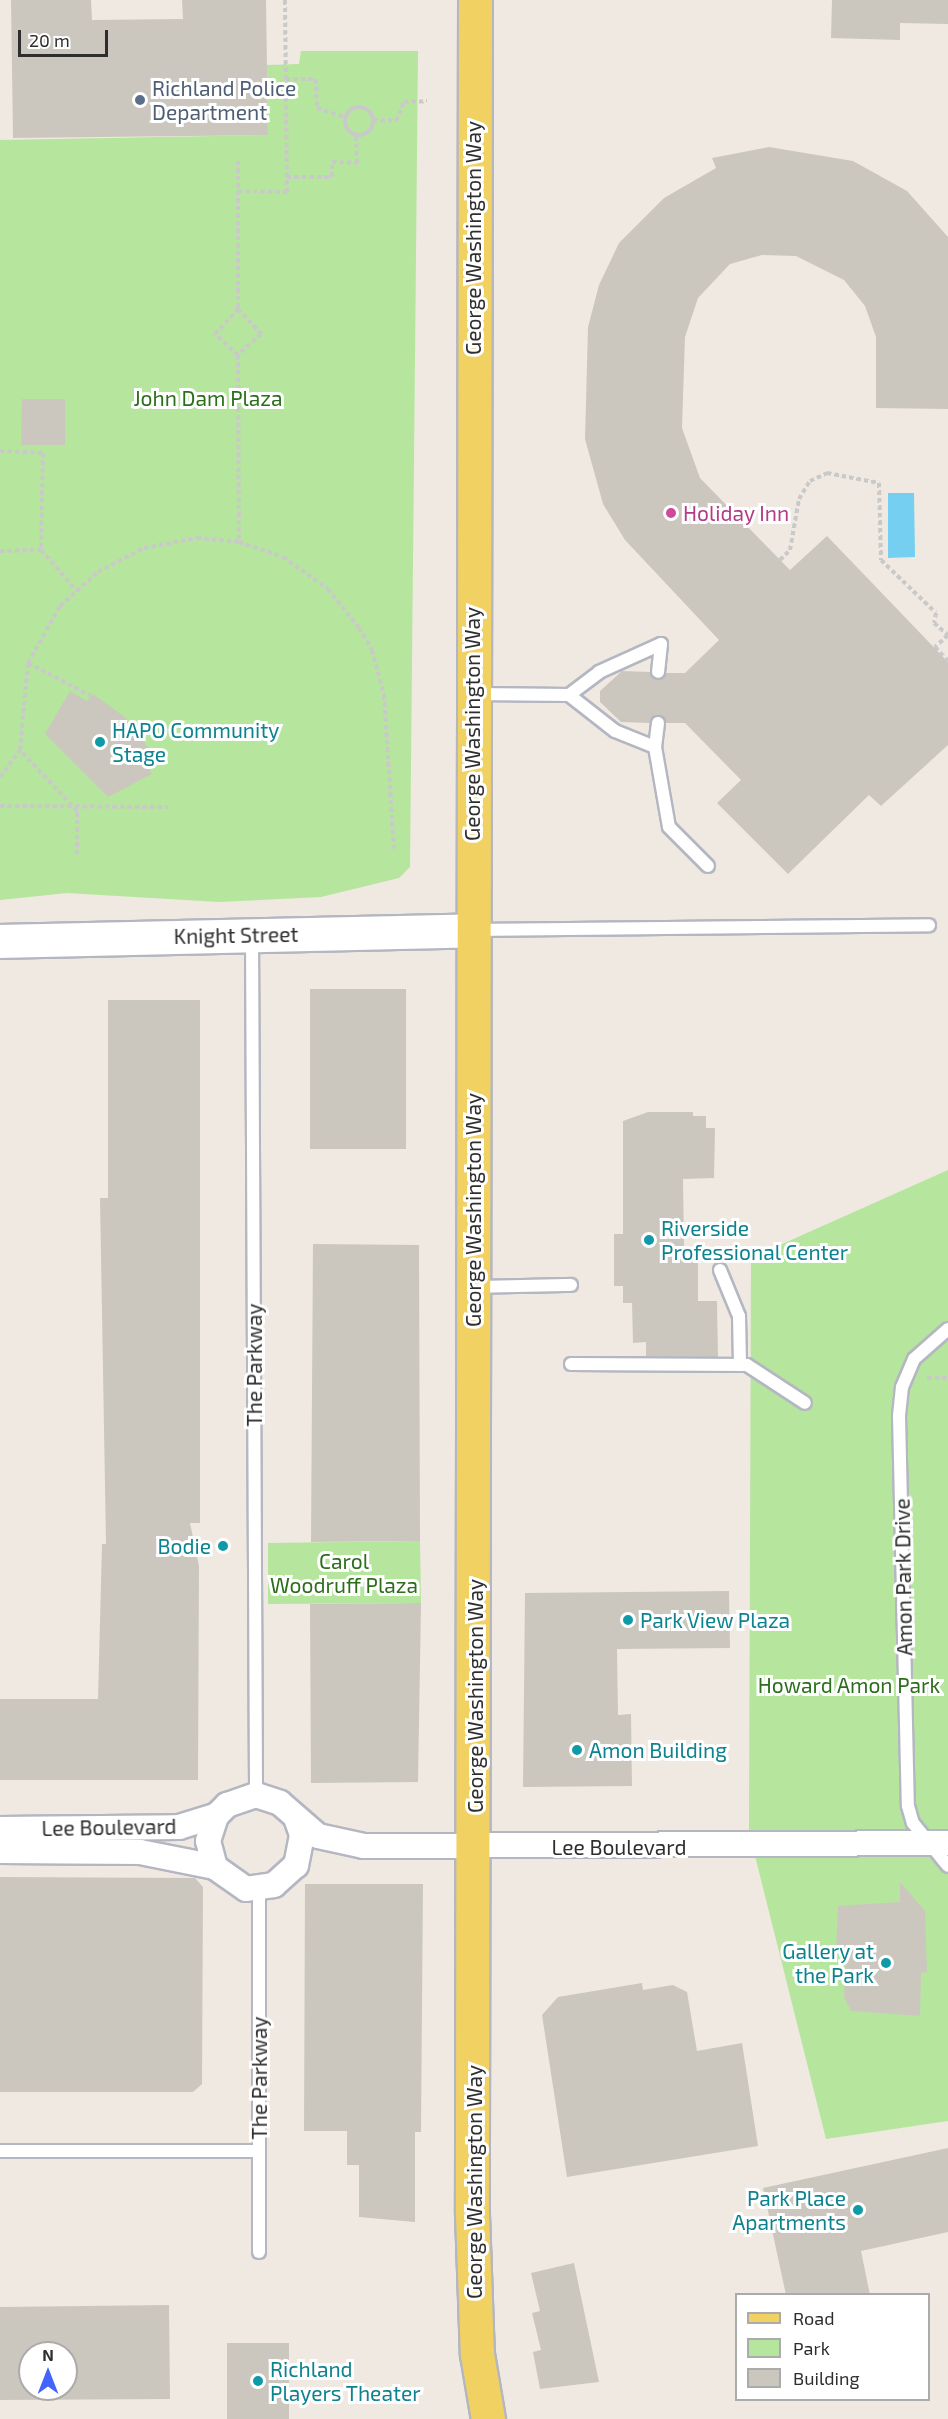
<!DOCTYPE html>
<html>
<head>
<meta charset="utf-8">
<style>
	body { margin:0 }
	#map { position:relative; width:948px; height:2419px; overflow:hidden; background:#efe9e1; font-family:"Exo 2",sans-serif }
	div>[style] { position:absolute }
	.green>* { inset:0; background:#b6e59e }
	.water>* { inset:0; background:#75cff0 }
	.building>* { inset:0; background:#cbc7bf }
	.path>* { height:4px; margin-top:-2px; transform-origin:0; background:repeating-linear-gradient(90deg,#c9c9c9 0 4.5px,transparent 0 7.5px) }
	.path>.ring { margin:-2px; padding:0; box-sizing:content-box; background:none; border:4px solid #c9c9c9; border-radius:50% }
	.roads { filter:drop-shadow(2px 0 #b4b7c1) drop-shadow(-2px 0 #b4b7c1) drop-shadow(0 2px #b4b7c1) drop-shadow(0 -2px #b4b7c1) }
	.lane>* { height:12px; margin:-6px; padding:0 6px; transform-origin:6px; border-radius:6px; background:#fff }
	.street>* { height:24px; margin:-12px; padding:0 12px; transform-origin:12px; border-radius:12px; background:#fff }
	.secondary>* { height:33px; margin:-16.5px; padding:0 16.5px; transform-origin:16.5px; border-radius:16.5px; background:#fff }
	.primary>* { height:33px; margin:-16.5px; padding:0 16.5px; transform-origin:16.5px; border-radius:16.5px; background:#f2d163 }
	.dots>* { width:16px; height:16px; translate:-50% -50%; box-sizing:border-box; border:3px solid #fff; border-radius:50% }
	span { translate:-50% -50%; white-space:nowrap; text-align:center; line-height:1.15; -webkit-text-stroke:6px #fff; paint-order:stroke }
	.service-label { font-size:21px; color:#4e5e75 }
	.left { translate:0 -50%; text-align:left }
	.street-label { font-size:21px; color:#2e2e2e }
	.park-label { font-size:21px; color:#2c6e1b }
	.hotel-label { font-size:21px; color:#b23c85 }
	.culture-label { font-size:21px; color:#0d838f }
	.right { translate:-100% -50%; text-align:right }
	.legend { position:absolute; left:735px; top:2293px; width:195px; height:108px; box-sizing:border-box; background:#fff; border:2px solid #ababab; margin:0; padding:8px 10px; list-style:none; font-size:18px; color:#2e2e2e }
	.legend li { display:flex; align-items:center; gap:12px; height:30px }
	.legend b { width:30px; border:2px solid #ababab }
	.north { position:absolute; left:18px; top:2341px; width:60px; height:60px; box-sizing:border-box; background:#fff; border:2px solid #ababab; border-radius:50%; rotate:0deg; font-size:16px; font-weight:700; line-height:24px; text-align:center; color:#2e2e2e }
	.north::after { content:''; display:block; margin:auto; width:21px; height:27px; background:#4264fb; clip-path:polygon(50% 0,100% 100%,50% 72%,0 100%) }
	.scale { position:absolute; left:18px; top:30px; width:90px; height:27px; box-sizing:border-box; border:3px solid #2e2e2e; border-top:0; padding-left:8px; font-size:18px; line-height:21px; white-space:nowrap; color:#2e2e2e; -webkit-text-stroke:4px #fff; paint-order:stroke }
</style>
</head>
<body>
<div id="map">
	<div class="green">
		<i style="clip-path:polygon(301px 51px,418px 51px,410px 867px,399px 878px,321px 897px,219px 902px,67px 893px,0 900px,0 140px,268px 135px,267px 65px,299px 64px)"></i>
		<i style="clip-path:polygon(948px 1170px,948px 2121px,826px 2139px,749px 1832px,751px 1258px)"></i>
		<i style="clip-path:polygon(420px 1541px,421px 1603px,268px 1604px,268px 1543px)"></i>
	</div>
	<div class="water">
		<i style="clip-path:polygon(888px 493px,914px 493px,915px 557px,888px 558px)"></i>
	</div>
	<div class="building">
		<i style="clip-path:polygon(11px 0,91px 0,92px 20px,183px 19px,182px 0,266px 0,268px 135px,13px 138px)"></i>
		<i style="clip-path:polygon(832px 0,948px 0,948px 24px,900px 23px,900px 40px,831px 38px)"></i>
		<i style="clip-path:polygon(769px 147px,853px 161px,907px 191px,948px 237px,948px 409px,876px 408px,876px 337px,865px 306px,844px 280px,796px 256px,762px 255px,730px 264px,698px 298px,685px 337px,682px 428px,700px 478px,790px 570px,827px 536px,948px 662px,948px 745px,881px 806px,869px 795px,788px 874px,717px 803px,741px 780px,685px 723px,666px 723px,658px 715px,650px 723px,621px 722px,600px 702px,600px 691px,622px 671px,650px 672px,658px 680px,666px 673px,685px 673px,719px 640px,625px 540px,603px 504px,585px 439px,588px 327px,599px 285px,619px 243px,664px 198px,716px 168px,712px 158px)"></i>
		<i style="clip-path:polygon(22px 399px,65px 399px,65px 445px,21px 445px)"></i>
		<i style="clip-path:polygon(70px 691px,87px 701px,93px 694px,126px 718px,150px 750px,142px 756px,152px 774px,108px 797px,45px 734px)"></i>
		<i style="clip-path:polygon(310px 989px,406px 989px,406px 1149px,310px 1149px)"></i>
		<i style="clip-path:polygon(108px 1000px,200px 1000px,200px 1523px,190px 1523px,199px 1566px,198px 1780px,0 1780px,0 1699px,98px 1699px,102px 1544px,106px 1544px,100px 1198px,108px 1198px)"></i>
		<i style="clip-path:polygon(648px 1112px,693px 1112px,693px 1116px,706px 1116px,706px 1128px,715px 1128px,714px 1178px,683px 1179px,684px 1246px,698px 1246px,698px 1301px,717px 1301px,718px 1357px,646px 1356px,646px 1342px,633px 1343px,632px 1303px,623px 1303px,623px 1286px,614px 1286px,614px 1234px,623px 1234px,623px 1121px)"></i>
		<i style="clip-path:polygon(313px 1244px,419px 1245px,420px 1541px,311px 1542px)"></i>
		<i style="clip-path:polygon(729px 1591px,730px 1648px,617px 1649px,618px 1715px,631px 1714px,632px 1786px,523px 1787px,525px 1593px)"></i>
		<i style="clip-path:polygon(421px 1603px,418px 1782px,311px 1783px,310px 1604px)"></i>
		<i style="clip-path:polygon(0 1877px,195px 1878px,203px 1887px,202px 2084px,193px 2092px,0 2092px)"></i>
		<i style="clip-path:polygon(900px 1882px,925px 1911px,927px 1972px,921px 1973px,920px 2016px,851px 2011px,844px 1997px,846px 1953px,836px 1953px,838px 1906px,900px 1902px)"></i>
		<i style="clip-path:polygon(305px 1884px,423px 1884px,421px 2132px,415px 2132px,415px 2222px,359px 2217px,359px 2165px,347px 2165px,347px 2131px,304px 2131px)"></i>
		<i style="clip-path:polygon(642px 1983px,643px 1990px,673px 1985px,687px 1992px,697px 2051px,742px 2043px,758px 2146px,567px 2177px,542px 2015px,558px 1997px)"></i>
		<i style="clip-path:polygon(948px 2148px,948px 2232px,861px 2251px,870px 2295px,786px 2295px,763px 2188px)"></i>
		<i style="clip-path:polygon(574px 2263px,599px 2382px,540px 2389px,533px 2352px,541px 2350px,532px 2313px,540px 2311px,531px 2273px)"></i>
		<i style="clip-path:polygon(evenodd,169px 2305px,170px 2399px,0 2400px,0 2307px,169px 2305px,30px 2353px,66px 2353px,66px 2389px,30px 2389px,30px 2353px)"></i>
		<i style="clip-path:polygon(227px 2343px,289px 2343px,289px 2419px,227px 2419px)"></i>
	</div>
	<div class="path">
		<i style="left:286px;top:79px;width:30px"></i>
		<i style="left:316px;top:79px;width:29px;rotate:88deg"></i>
		<i style="left:317px;top:108px;width:29px;rotate:18deg"></i>
		<i class="ring" style="left:345px;top:107px;width:24px;height:24px"></i>
		<i style="left:373px;top:120px;width:23px;rotate:2deg"></i>
		<i style="left:396px;top:121px;width:21px;rotate:-67deg"></i>
		<i style="left:404px;top:102px;width:23px;rotate:-2deg"></i>
		<i style="left:238px;top:161px;width:148px;rotate:90deg"></i>
		<i style="left:238px;top:309px;width:34px;rotate:47deg"></i>
		<i style="left:261px;top:334px;width:31px;rotate:138deg"></i>
		<i style="left:238px;top:355px;width:187px;rotate:89.7deg"></i>
		<i style="left:287px;top:177px;width:45px"></i>
		<i style="left:332px;top:177px;width:15px;rotate:-90deg"></i>
		<i style="left:332px;top:162px;width:25px;rotate:2deg"></i>
		<i style="left:357px;top:163px;width:28px;rotate:-92deg"></i>
		<i style="left:238px;top:191px;width:49px;rotate:1.2deg"></i>
		<i style="left:287px;top:192px;width:192px;rotate:-90.6deg"></i>
		<i style="left:238px;top:355px;width:31px;rotate:-138deg"></i>
		<i style="left:215px;top:334px;width:34px;rotate:-47deg"></i>
		<i style="left:0;top:451px;width:43px;rotate:2.7deg"></i>
		<i style="left:43px;top:453px;width:97px;rotate:91.2deg"></i>
		<i style="left:41px;top:550px;width:53px;rotate:48.8deg"></i>
		<i style="left:0;top:551px;width:41px;rotate:-1.4deg"></i>
		<i style="left:780px;top:560px;width:14px;rotate:-45deg"></i>
		<i style="left:790px;top:550px;width:52px;rotate:-80deg"></i>
		<i style="left:799px;top:499px;width:21px;rotate:-59deg"></i>
		<i style="left:810px;top:481px;width:19px;rotate:-25deg"></i>
		<i style="left:827px;top:473px;width:53px;rotate:10.9deg"></i>
		<i style="left:879px;top:483px;width:77px;rotate:88.5deg"></i>
		<i style="left:881px;top:560px;width:76px;rotate:43.9deg"></i>
		<i style="left:936px;top:613px;width:10px;rotate:101deg"></i>
		<i style="left:934px;top:623px;width:18px;rotate:41deg"></i>
		<i style="left:948px;top:635px;width:18px;rotate:137deg"></i>
		<i style="left:935px;top:647px;width:19px;rotate:47deg"></i>
		<i style="left:28px;top:663px;width:71px;rotate:27.6deg"></i>
		<i style="left:0;top:777px;width:34px;rotate:-53deg"></i>
		<i style="left:0;top:806px;width:168px;rotate:0.3deg"></i>
		<i style="left:77px;top:854px;width:43px;rotate:-90deg"></i>
		<i style="left:77px;top:811px;width:83px;rotate:-133.1deg"></i>
		<i style="left:20px;top:750px;width:87px;rotate:-84.7deg"></i>
		<i style="left:28px;top:663px;width:65px;rotate:-60.7deg"></i>
		<i style="left:60px;top:606px;width:51px;rotate:-41.8deg"></i>
		<i style="left:98px;top:572px;width:52px;rotate:-27.6deg"></i>
		<i style="left:144px;top:548px;width:54px;rotate:-10.7deg"></i>
		<i style="left:197px;top:538px;width:42px;rotate:5.4deg"></i>
		<i style="left:239px;top:542px;width:46px;rotate:18.8deg"></i>
		<i style="left:283px;top:557px;width:55px;rotate:35.4deg"></i>
		<i style="left:328px;top:589px;width:50px;rotate:51.5deg"></i>
		<i style="left:359px;top:628px;width:26px;rotate:59deg"></i>
		<i style="left:372px;top:650px;width:47px;rotate:75.1deg"></i>
		<i style="left:384px;top:695px;width:154px;rotate:86.3deg"></i>
		<i style="left:927px;top:1378px;width:21px"></i>
	</div>
	<div class="roads">
		<div class="lane">
			<i style="left:476px;top:694px;width:93px;rotate:0.6deg"></i>
			<i style="left:569px;top:695px;width:58px;rotate:38deg"></i>
			<i style="left:615px;top:731px;width:43px;rotate:21.8deg"></i>
			<i style="left:569px;top:695px;width:38px;rotate:-37deg"></i>
			<i style="left:599px;top:672px;width:68px;rotate:-24.3deg"></i>
			<i style="left:661px;top:644px;width:28px;rotate:96deg"></i>
			<i style="left:658px;top:723px;width:24px;rotate:97deg"></i>
			<i style="left:655px;top:747px;width:81px;rotate:80.1deg"></i>
			<i style="left:669px;top:827px;width:55px;rotate:45deg"></i>
			<i style="left:476px;top:930px;width:453px;rotate:-0.6deg"></i>
			<i style="left:252px;top:935px;width:860px;rotate:89.73deg"></i>
			<i style="left:720px;top:1270px;width:50px;rotate:67.6deg"></i>
			<i style="left:739px;top:1316px;width:49px;rotate:88.8deg"></i>
			<i style="left:474px;top:1287px;width:97px;rotate:-1.2deg"></i>
			<i style="left:948px;top:1329px;width:45px;rotate:138.6deg"></i>
			<i style="left:914px;top:1359px;width:30px;rotate:113deg"></i>
			<i style="left:902px;top:1387px;width:29px;rotate:96deg"></i>
			<i style="left:899px;top:1416px;width:390px;rotate:88.7deg"></i>
			<i style="left:908px;top:1806px;width:18px;rotate:74deg"></i>
			<i style="left:913px;top:1823px;width:55px;rotate:50.9deg"></i>
			<i style="left:571px;top:1364px;width:176px;rotate:0.3deg"></i>
			<i style="left:747px;top:1365px;width:69px;rotate:33.2deg"></i>
			<i style="left:259px;top:1889px;width:363px;rotate:90deg"></i>
			<i style="left:0;top:2151px;width:259px"></i>
		</div>
		<div class="street">
			<i style="left:297px;top:1821px;width:15px;rotate:70deg"></i>
			<i style="left:302px;top:1835px;width:31px;rotate:101deg"></i>
			<i style="left:296px;top:1865px;width:30px;rotate:138deg"></i>
			<i style="left:274px;top:1885px;width:28px;rotate:172deg"></i>
			<i style="left:246px;top:1889px;width:38px;rotate:-145deg"></i>
			<i style="left:215px;top:1867px;width:27px;rotate:-105deg"></i>
			<i style="left:208px;top:1841px;width:26px;rotate:-72deg"></i>
			<i style="left:216px;top:1816px;width:16px;rotate:-45deg"></i>
			<i style="left:227px;top:1805px;width:31px;rotate:-19deg"></i>
			<i style="left:256px;top:1795px;width:25px;rotate:18deg"></i>
			<i style="left:280px;top:1803px;width:50px;rotate:41deg"></i>
			<i style="left:318px;top:1836px;width:47px;rotate:12.3deg"></i>
			<i style="left:364px;top:1846px;width:584px;rotate:-0.29deg"></i>
			<i style="left:0;top:1829px;width:179px;rotate:-0.6deg"></i>
			<i style="left:179px;top:1827px;width:39px;rotate:-17deg"></i>
			<i style="left:0;top:1851px;width:140px;rotate:0.4deg"></i>
			<i style="left:140px;top:1852px;width:76px;rotate:11.3deg"></i>
		</div>
		<div class="secondary">
			<i style="left:0;top:941px;width:472px;rotate:-1.3deg"></i>
		</div>
		<div class="primary">
			<i style="left:475px;top:0;width:2214px;rotate:90.08deg"></i>
			<i style="left:472px;top:2214px;width:140px;rotate:88deg"></i>
			<i style="left:477px;top:2354px;width:66px;rotate:80.4deg"></i>
		</div>
	</div>
	<div class="dots">
		<i style="left:140px;top:100px;background:#5c6f8a"></i>
		<i style="left:671px;top:513px;background:#d1479c"></i>
		<i style="left:100px;top:742px;background:#0f9aa8"></i>
		<i style="left:649px;top:1240px;background:#0f9aa8"></i>
		<i style="left:223px;top:1546px;background:#0f9aa8"></i>
		<i style="left:628px;top:1620px;background:#0f9aa8"></i>
		<i style="left:577px;top:1750px;background:#0f9aa8"></i>
		<i style="left:886px;top:1963px;background:#0f9aa8"></i>
		<i style="left:858px;top:2210px;background:#0f9aa8"></i>
		<i style="left:258px;top:2381px;background:#0f9aa8"></i>
	</div>
	<div class="service-label">
		<span class="left" style="left:152px;top:100px">Richland Police<br>Department</span>
	</div>
	<div class="street-label">
		<span style="left:473px;top:238px;rotate:-90deg">George Washington Way</span>
		<span style="left:472px;top:724px;rotate:-90deg">George Washington Way</span>
		<span style="left:236px;top:935px;rotate:-1deg">Knight Street</span>
		<span style="left:473px;top:1210px;rotate:-90deg">George Washington Way</span>
		<span style="left:254px;top:1365px;rotate:-90deg">The Parkway</span>
		<span style="left:903px;top:1577px;rotate:-91deg">Amon Park Drive</span>
		<span style="left:475px;top:1696px;rotate:-90deg">George Washington Way</span>
		<span style="left:109px;top:1827px;rotate:-1deg">Lee Boulevard</span>
		<span style="left:619px;top:1847px">Lee Boulevard</span>
		<span style="left:259px;top:2078px;rotate:-90deg">The Parkway</span>
		<span style="left:474px;top:2182px;rotate:-90deg">George Washington Way</span>
	</div>
	<div class="park-label">
		<span style="left:208px;top:398px">John Dam Plaza</span>
		<span style="left:344px;top:1573px">Carol<br>Woodruff Plaza</span>
		<span style="left:849px;top:1685px">Howard Amon Park</span>
	</div>
	<div class="hotel-label">
		<span class="left" style="left:683px;top:513px">Holiday Inn</span>
	</div>
	<div class="culture-label">
		<span class="left" style="left:112px;top:742px">HAPO Community<br>Stage</span>
		<span class="left" style="left:661px;top:1240px">Riverside<br>Professional Center</span>
		<span class="right" style="left:211px;top:1546px">Bodie</span>
		<span class="left" style="left:640px;top:1620px">Park View Plaza</span>
		<span class="left" style="left:589px;top:1750px">Amon Building</span>
		<span class="right" style="left:874px;top:1963px">Gallery at<br>the Park</span>
		<span class="right" style="left:846px;top:2210px">Park Place<br>Apartments</span>
		<span class="left" style="left:270px;top:2381px">Richland<br>Players Theater</span>
	</div>
	<ul class="legend">
	<li><b style="height:8px;background:#f2d163"></b>Road</li>
	<li><b style="height:16px;background:#b6e59e"></b>Park</li>
	<li><b style="height:16px;background:#cbc7bf"></b>Building</li>
	</ul>
	<div class="north">N</div>
	<div class="scale">20 m</div>
</div>
</body>
</html>
